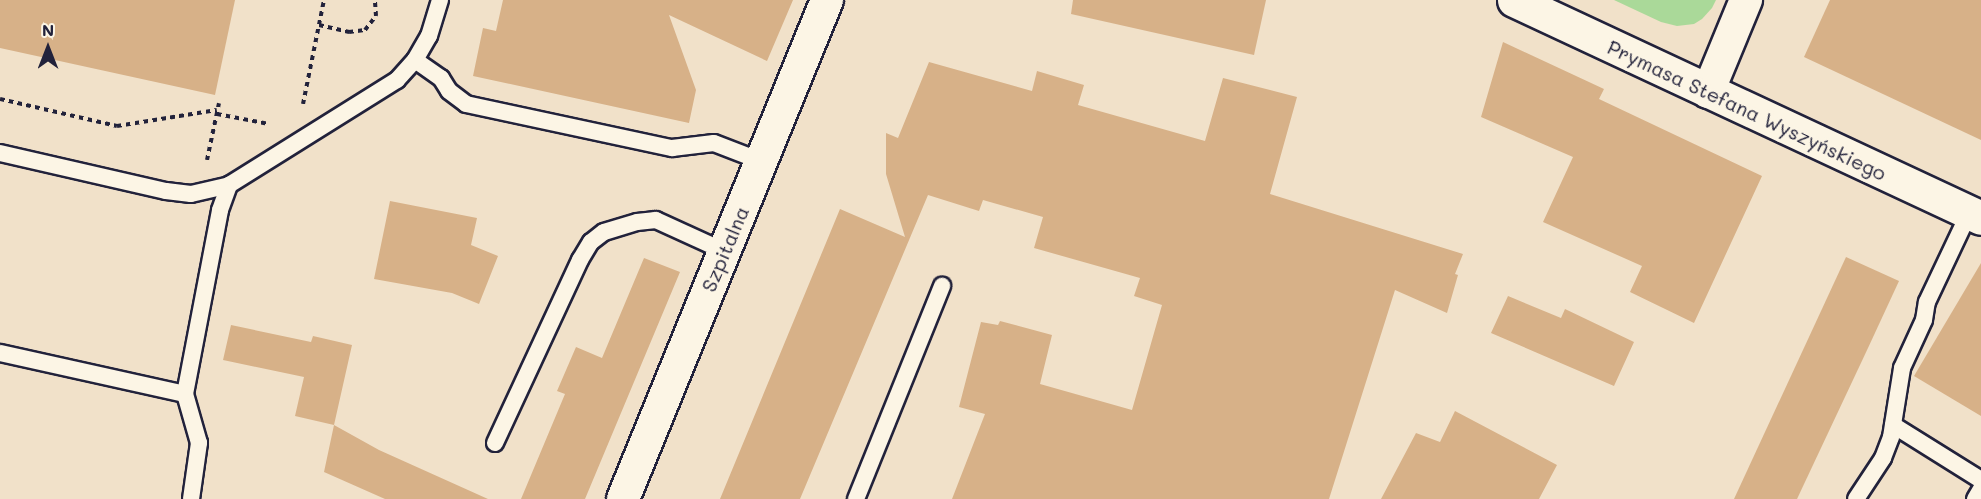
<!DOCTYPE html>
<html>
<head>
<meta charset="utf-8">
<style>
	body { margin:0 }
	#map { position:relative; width:1981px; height:499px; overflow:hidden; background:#f1e1c9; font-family:Mali,sans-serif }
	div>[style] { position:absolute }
	.green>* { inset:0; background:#aad999 }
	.building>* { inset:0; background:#d7b188 }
	.path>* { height:4px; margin-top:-2px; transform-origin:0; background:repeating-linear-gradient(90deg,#22223b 0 4.5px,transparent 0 9px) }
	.roads { filter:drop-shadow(2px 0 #22223b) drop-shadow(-2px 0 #22223b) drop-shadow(0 2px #22223b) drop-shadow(0 -2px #22223b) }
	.lane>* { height:16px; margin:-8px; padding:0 8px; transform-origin:8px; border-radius:8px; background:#fcf5e5 }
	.street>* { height:32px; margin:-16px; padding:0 16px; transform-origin:16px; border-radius:16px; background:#fcf5e5 }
	.secondary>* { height:33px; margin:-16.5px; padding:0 16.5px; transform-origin:16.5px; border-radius:16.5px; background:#fcf5e5 }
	span { translate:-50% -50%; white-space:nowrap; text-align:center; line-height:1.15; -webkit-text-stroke:6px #fcf5e5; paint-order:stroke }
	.street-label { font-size:20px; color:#22223b }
	.north { position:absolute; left:18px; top:18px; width:60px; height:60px; -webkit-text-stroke:4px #fcf5e5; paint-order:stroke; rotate:0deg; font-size:16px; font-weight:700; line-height:24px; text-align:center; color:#22223b }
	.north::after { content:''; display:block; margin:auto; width:21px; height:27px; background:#22223b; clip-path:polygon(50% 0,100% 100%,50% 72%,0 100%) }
</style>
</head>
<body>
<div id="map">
	<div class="green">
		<i style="clip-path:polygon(1614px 0,1716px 0,1712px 8px,1702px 19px,1694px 24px,1677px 26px,1661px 22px)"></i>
	</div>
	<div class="building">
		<i style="clip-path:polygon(0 0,235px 0,215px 95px,0 48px)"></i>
		<i style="clip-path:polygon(503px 0,793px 0,767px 61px,669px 15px,696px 90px,689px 123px,473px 76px,483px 28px,496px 31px)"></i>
		<i style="clip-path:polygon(1073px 0,1266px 0,1254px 55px,1071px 14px)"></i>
		<i style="clip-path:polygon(1830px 0,1981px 0,1981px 140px,1804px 57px)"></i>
		<i style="clip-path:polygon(1503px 42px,1604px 89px,1599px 99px,1762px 176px,1694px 323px,1630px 292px,1642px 266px,1543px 222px,1573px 157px,1481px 117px)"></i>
		<i style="clip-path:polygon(929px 62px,1032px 91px,1037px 71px,1084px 85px,1078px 105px,1205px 141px,1223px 78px,1297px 97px,1270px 194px,1463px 254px,1455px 274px,1458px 275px,1447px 313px,1395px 290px,1329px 499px,952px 499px,985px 414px,959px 407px,981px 322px,998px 325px,1000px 321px,1052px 335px,1040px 384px,1132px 410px,1162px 305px,1134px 296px,1140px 278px,1034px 248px,1043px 217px,983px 200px,979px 211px,928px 195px,800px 499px,720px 499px,840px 209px,905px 237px,886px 174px,886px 133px,898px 138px)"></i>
		<i style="clip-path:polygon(390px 201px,477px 218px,471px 245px,498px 256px,479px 304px,452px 293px,374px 279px)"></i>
		<i style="clip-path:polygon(1846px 257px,1899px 281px,1868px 348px,1797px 499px,1734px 499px)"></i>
		<i style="clip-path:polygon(644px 258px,680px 272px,585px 499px,521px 499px,565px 394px,557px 391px,576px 347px,602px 358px)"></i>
		<i style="clip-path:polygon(1981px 263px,1981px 416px,1914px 376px)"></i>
		<i style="clip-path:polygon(1508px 296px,1561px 318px,1565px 309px,1634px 342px,1614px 386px,1491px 333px)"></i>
		<i style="clip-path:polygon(231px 325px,311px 342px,313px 336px,352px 345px,334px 425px,295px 416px,304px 377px,223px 360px)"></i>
		<i style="clip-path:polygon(1455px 411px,1557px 465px,1539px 499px,1381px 499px,1416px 433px,1440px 442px)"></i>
		<i style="clip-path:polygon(334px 425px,379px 450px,488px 499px,385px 499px,324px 472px)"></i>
	</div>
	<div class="path">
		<i style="left:319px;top:25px;width:31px;rotate:13deg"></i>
		<i style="left:349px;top:32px;width:16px;rotate:-7deg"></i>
		<i style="left:365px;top:30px;width:18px;rotate:-52deg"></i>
		<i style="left:376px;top:16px;width:16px;rotate:-94deg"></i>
		<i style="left:0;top:99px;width:120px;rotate:13deg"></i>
		<i style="left:117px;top:126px;width:101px;rotate:-9.1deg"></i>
		<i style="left:303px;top:104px;width:106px;rotate:-78.6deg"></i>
		<i style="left:217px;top:114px;width:53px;rotate:10.9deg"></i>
		<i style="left:207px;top:160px;width:58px;rotate:-78.1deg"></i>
	</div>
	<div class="roads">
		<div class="lane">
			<i style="left:415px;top:60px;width:32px;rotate:35deg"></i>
			<i style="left:441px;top:78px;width:15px;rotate:58deg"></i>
			<i style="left:449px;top:91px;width:21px;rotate:37deg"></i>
			<i style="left:466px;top:104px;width:211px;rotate:12.1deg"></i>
			<i style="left:672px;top:148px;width:42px;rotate:-6.8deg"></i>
			<i style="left:714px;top:143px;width:50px;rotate:21deg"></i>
			<i style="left:0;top:153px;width:170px;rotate:12.9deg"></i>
			<i style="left:166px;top:191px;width:25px;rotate:7deg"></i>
			<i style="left:191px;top:194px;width:39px;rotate:-13deg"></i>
			<i style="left:0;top:353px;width:189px;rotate:12.5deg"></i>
			<i style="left:1893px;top:425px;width:104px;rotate:32deg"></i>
			<i style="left:495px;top:443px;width:202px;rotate:-65.1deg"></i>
			<i style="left:580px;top:260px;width:21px;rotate:-59deg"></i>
			<i style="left:591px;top:242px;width:16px;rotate:-38deg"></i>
			<i style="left:604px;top:232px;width:34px;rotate:-17deg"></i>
			<i style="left:637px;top:222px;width:19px;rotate:-6deg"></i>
			<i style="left:656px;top:220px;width:75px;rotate:24.5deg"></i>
			<i style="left:191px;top:499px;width:57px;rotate:-81.9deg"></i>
			<i style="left:199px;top:443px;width:51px;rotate:-105.9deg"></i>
			<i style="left:185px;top:394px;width:187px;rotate:-79.2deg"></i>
			<i style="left:220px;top:210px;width:27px;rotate:-70deg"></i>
			<i style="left:229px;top:185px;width:198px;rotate:-32deg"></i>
			<i style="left:397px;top:80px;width:27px;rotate:-48deg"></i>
			<i style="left:415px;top:60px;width:28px;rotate:-60deg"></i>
			<i style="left:429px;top:36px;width:38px;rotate:-73deg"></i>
			<i style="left:856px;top:499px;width:230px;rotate:-68deg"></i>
			<i style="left:1856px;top:499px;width:49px;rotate:-56.6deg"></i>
			<i style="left:1883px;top:458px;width:22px;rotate:-69deg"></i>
			<i style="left:1891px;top:437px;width:70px;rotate:-80.9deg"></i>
			<i style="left:1902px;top:368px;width:53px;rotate:-65.4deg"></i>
			<i style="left:1924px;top:320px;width:18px;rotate:-81deg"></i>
			<i style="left:1927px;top:302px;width:98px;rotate:-64.7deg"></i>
			<i style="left:1975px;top:499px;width:12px;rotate:-59deg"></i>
		</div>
		<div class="street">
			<i style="left:1708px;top:92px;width:100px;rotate:-67.6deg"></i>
			<i style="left:623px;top:499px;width:539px;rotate:-67.76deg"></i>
		</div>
		<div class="secondary">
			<i style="left:1514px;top:0;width:515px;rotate:25.02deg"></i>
		</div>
	</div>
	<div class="street-label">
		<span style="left:1747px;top:110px;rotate:25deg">Prymasa Stefana Wyszyńskiego</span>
		<span style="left:725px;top:249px;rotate:-67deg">Szpitalna</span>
	</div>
	<div class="north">N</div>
</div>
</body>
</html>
